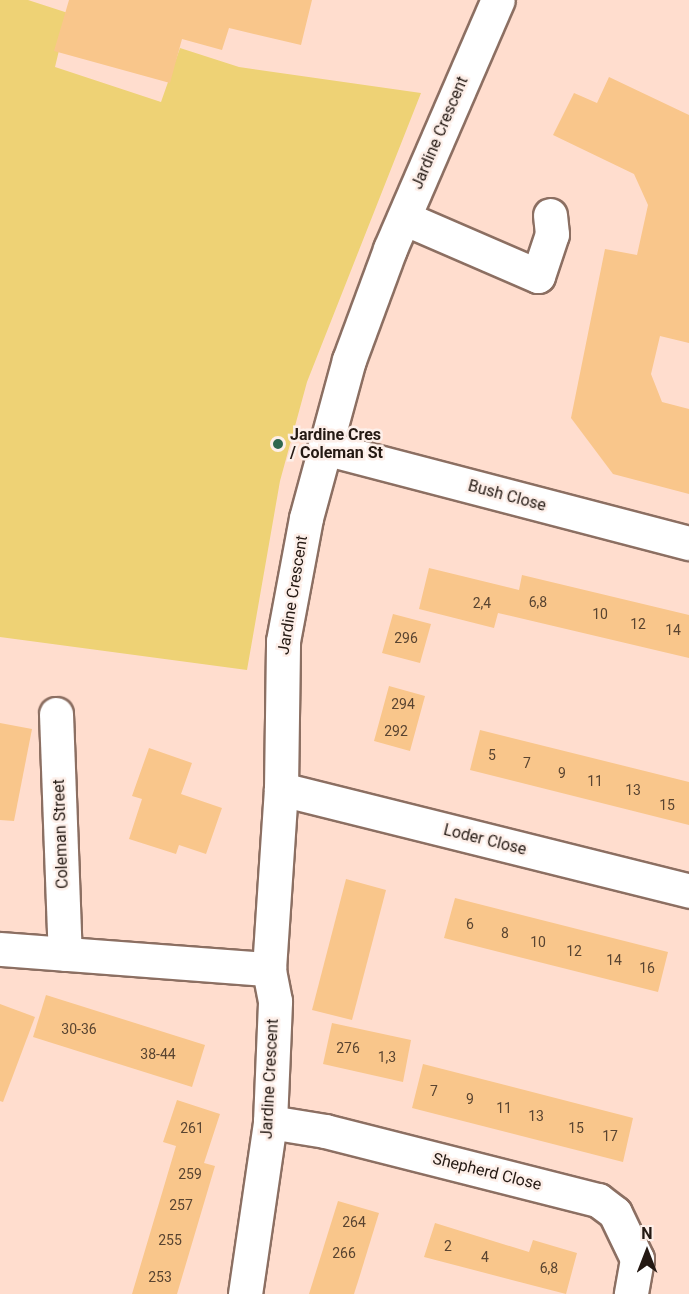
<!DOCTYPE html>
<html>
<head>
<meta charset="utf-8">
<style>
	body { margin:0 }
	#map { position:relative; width:689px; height:1294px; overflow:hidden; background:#ffddce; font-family:Roboto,sans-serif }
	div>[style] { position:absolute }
	.green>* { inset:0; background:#eed275 }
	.building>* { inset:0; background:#f9c68b }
	.roads { filter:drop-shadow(2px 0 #8c6f62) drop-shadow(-2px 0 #8c6f62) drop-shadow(0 2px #8c6f62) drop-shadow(0 -2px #8c6f62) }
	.minor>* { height:33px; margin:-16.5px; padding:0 16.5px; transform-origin:16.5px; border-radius:16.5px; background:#fff }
	.dots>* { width:16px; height:16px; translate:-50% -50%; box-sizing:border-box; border:3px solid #fdefe9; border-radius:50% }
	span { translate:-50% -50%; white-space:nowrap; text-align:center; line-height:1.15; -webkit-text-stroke:5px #fdefe9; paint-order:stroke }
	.number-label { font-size:14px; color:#594431 }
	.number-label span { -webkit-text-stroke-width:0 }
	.street-label { font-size:16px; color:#241913 }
	.poi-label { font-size:16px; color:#241913; font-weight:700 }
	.left { translate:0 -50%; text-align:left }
	.north { position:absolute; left:617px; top:1222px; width:60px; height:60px; -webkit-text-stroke:4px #fdefe9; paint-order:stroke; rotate:0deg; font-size:16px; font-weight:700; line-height:24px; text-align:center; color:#241913 }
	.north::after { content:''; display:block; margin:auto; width:21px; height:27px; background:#241913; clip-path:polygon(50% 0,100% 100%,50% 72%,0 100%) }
</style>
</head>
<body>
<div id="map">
	<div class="green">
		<i style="clip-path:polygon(0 0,28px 0,68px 13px,55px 67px,161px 102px,180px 48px,239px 67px,421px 93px,307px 382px,280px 481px,247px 670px,0 637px)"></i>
	</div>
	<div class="building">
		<i style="clip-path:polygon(69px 0,312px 0,301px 45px,229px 28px,222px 50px,182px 39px,170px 83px,54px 51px)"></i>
		<i style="clip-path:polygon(609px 77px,689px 115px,689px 343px,660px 336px,651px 374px,662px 402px,689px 409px,689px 494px,613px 474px,571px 418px,605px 249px,637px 255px,648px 205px,634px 174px,553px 135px,574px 93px,597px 103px)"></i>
		<i style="clip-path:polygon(429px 568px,519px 590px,522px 575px,689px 615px,689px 658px,498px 613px,494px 628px,419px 609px)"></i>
		<i style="clip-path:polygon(393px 614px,431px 624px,420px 663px,382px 653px)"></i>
		<i style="clip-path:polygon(389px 686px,425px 696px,410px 751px,374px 741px)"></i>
		<i style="clip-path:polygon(0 723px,32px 729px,14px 821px,0 820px)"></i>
		<i style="clip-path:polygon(480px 730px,689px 782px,689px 825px,470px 770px)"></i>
		<i style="clip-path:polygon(149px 748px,192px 763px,181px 794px,222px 808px,206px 854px,179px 845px,176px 854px,129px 839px,142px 799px,132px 796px)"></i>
		<i style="clip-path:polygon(346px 879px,386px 890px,352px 1020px,312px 1010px)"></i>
		<i style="clip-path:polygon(455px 898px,668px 952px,658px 992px,444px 938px)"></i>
		<i style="clip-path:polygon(46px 995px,205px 1045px,192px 1087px,33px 1037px)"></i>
		<i style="clip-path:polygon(0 1004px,35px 1017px,3px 1102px,0 1101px)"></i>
		<i style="clip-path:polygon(332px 1023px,411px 1040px,403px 1082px,323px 1064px)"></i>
		<i style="clip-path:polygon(423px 1064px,633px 1118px,623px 1162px,412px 1108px)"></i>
		<i style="clip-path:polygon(177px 1100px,220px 1114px,204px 1163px,215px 1166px,177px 1294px,132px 1294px,176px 1146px,163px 1142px)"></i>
		<i style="clip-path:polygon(338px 1201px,379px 1213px,360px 1275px,354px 1294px,309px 1294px)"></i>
		<i style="clip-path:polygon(435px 1223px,529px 1252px,533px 1240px,577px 1253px,566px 1294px,424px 1257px)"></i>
	</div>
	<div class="roads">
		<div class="minor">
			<i style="left:404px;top:218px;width:146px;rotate:23.4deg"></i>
			<i style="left:538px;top:276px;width:44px;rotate:-71.6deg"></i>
			<i style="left:552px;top:234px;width:19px;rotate:-96deg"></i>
			<i style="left:324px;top:448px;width:377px;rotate:14.6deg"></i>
			<i style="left:56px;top:714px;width:240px;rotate:87.9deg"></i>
			<i style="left:281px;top:789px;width:421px;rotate:14deg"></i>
			<i style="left:0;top:949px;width:270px;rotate:4.3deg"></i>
			<i style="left:270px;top:1122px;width:56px;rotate:9.3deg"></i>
			<i style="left:325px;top:1131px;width:282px;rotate:14.2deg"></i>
			<i style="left:598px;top:1200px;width:21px;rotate:37deg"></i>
			<i style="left:615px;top:1213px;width:51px;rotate:64.4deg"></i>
			<i style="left:637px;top:1259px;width:36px;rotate:100deg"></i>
			<i style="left:245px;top:1294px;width:174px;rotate:-81.7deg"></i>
			<i style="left:270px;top:1122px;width:121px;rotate:-87.6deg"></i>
			<i style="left:275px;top:1001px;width:33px;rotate:-101deg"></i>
			<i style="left:269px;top:969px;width:180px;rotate:-86.2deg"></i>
			<i style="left:281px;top:789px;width:148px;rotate:-89.2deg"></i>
			<i style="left:283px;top:641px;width:125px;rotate:-79.4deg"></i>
			<i style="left:306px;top:518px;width:164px;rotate:-74.8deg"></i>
			<i style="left:349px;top:360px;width:118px;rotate:-69.7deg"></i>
			<i style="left:390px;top:249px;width:271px;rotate:-66.6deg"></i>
		</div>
	</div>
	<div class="dots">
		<i style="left:278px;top:444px;background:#2f674f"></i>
	</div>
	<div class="number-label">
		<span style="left:538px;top:602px">6,8</span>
		<span style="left:482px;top:603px">2,4</span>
		<span style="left:600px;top:614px">10</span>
		<span style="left:638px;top:624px">12</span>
		<span style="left:673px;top:630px">14</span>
		<span style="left:406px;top:638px">296</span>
		<span style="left:403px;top:704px">294</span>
		<span style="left:396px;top:731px">292</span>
		<span style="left:492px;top:755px">5</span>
		<span style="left:527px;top:763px">7</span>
		<span style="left:562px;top:773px">9</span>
		<span style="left:595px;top:781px">11</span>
		<span style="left:633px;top:790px">13</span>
		<span style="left:667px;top:805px">15</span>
		<span style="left:470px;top:924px">6</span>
		<span style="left:505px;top:933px">8</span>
		<span style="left:538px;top:942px">10</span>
		<span style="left:574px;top:951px">12</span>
		<span style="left:614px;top:960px">14</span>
		<span style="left:647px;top:968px">16</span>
		<span style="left:79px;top:1029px">30-36</span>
		<span style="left:348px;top:1048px">276</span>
		<span style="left:158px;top:1054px">38-44</span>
		<span style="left:387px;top:1057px">1,3</span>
		<span style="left:434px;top:1091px">7</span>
		<span style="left:470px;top:1099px">9</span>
		<span style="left:504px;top:1108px">11</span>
		<span style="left:536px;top:1116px">13</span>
		<span style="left:192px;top:1128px">261</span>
		<span style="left:576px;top:1128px">15</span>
		<span style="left:610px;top:1136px">17</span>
		<span style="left:190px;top:1174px">259</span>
		<span style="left:181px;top:1205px">257</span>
		<span style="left:354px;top:1222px">264</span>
		<span style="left:170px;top:1240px">255</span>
		<span style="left:448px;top:1246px">2</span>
		<span style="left:344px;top:1253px">266</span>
		<span style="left:485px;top:1257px">4</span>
		<span style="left:549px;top:1268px">6,8</span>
		<span style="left:160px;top:1277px">253</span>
	</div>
	<div class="street-label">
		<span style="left:440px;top:133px;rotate:-67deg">Jardine Crescent</span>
		<span style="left:507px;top:496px;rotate:15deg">Bush Close</span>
		<span style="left:293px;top:595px;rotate:-81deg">Jardine Crescent</span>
		<span style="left:61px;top:834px;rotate:-92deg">Coleman Street</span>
		<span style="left:485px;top:840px;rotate:14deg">Loder Close</span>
		<span style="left:270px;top:1079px;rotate:-87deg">Jardine Crescent</span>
		<span style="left:487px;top:1172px;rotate:14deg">Shepherd Close</span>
	</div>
	<div class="poi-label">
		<span class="left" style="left:290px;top:444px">Jardine Cres<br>/ Coleman St</span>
	</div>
	<div class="north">N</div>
</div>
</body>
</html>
